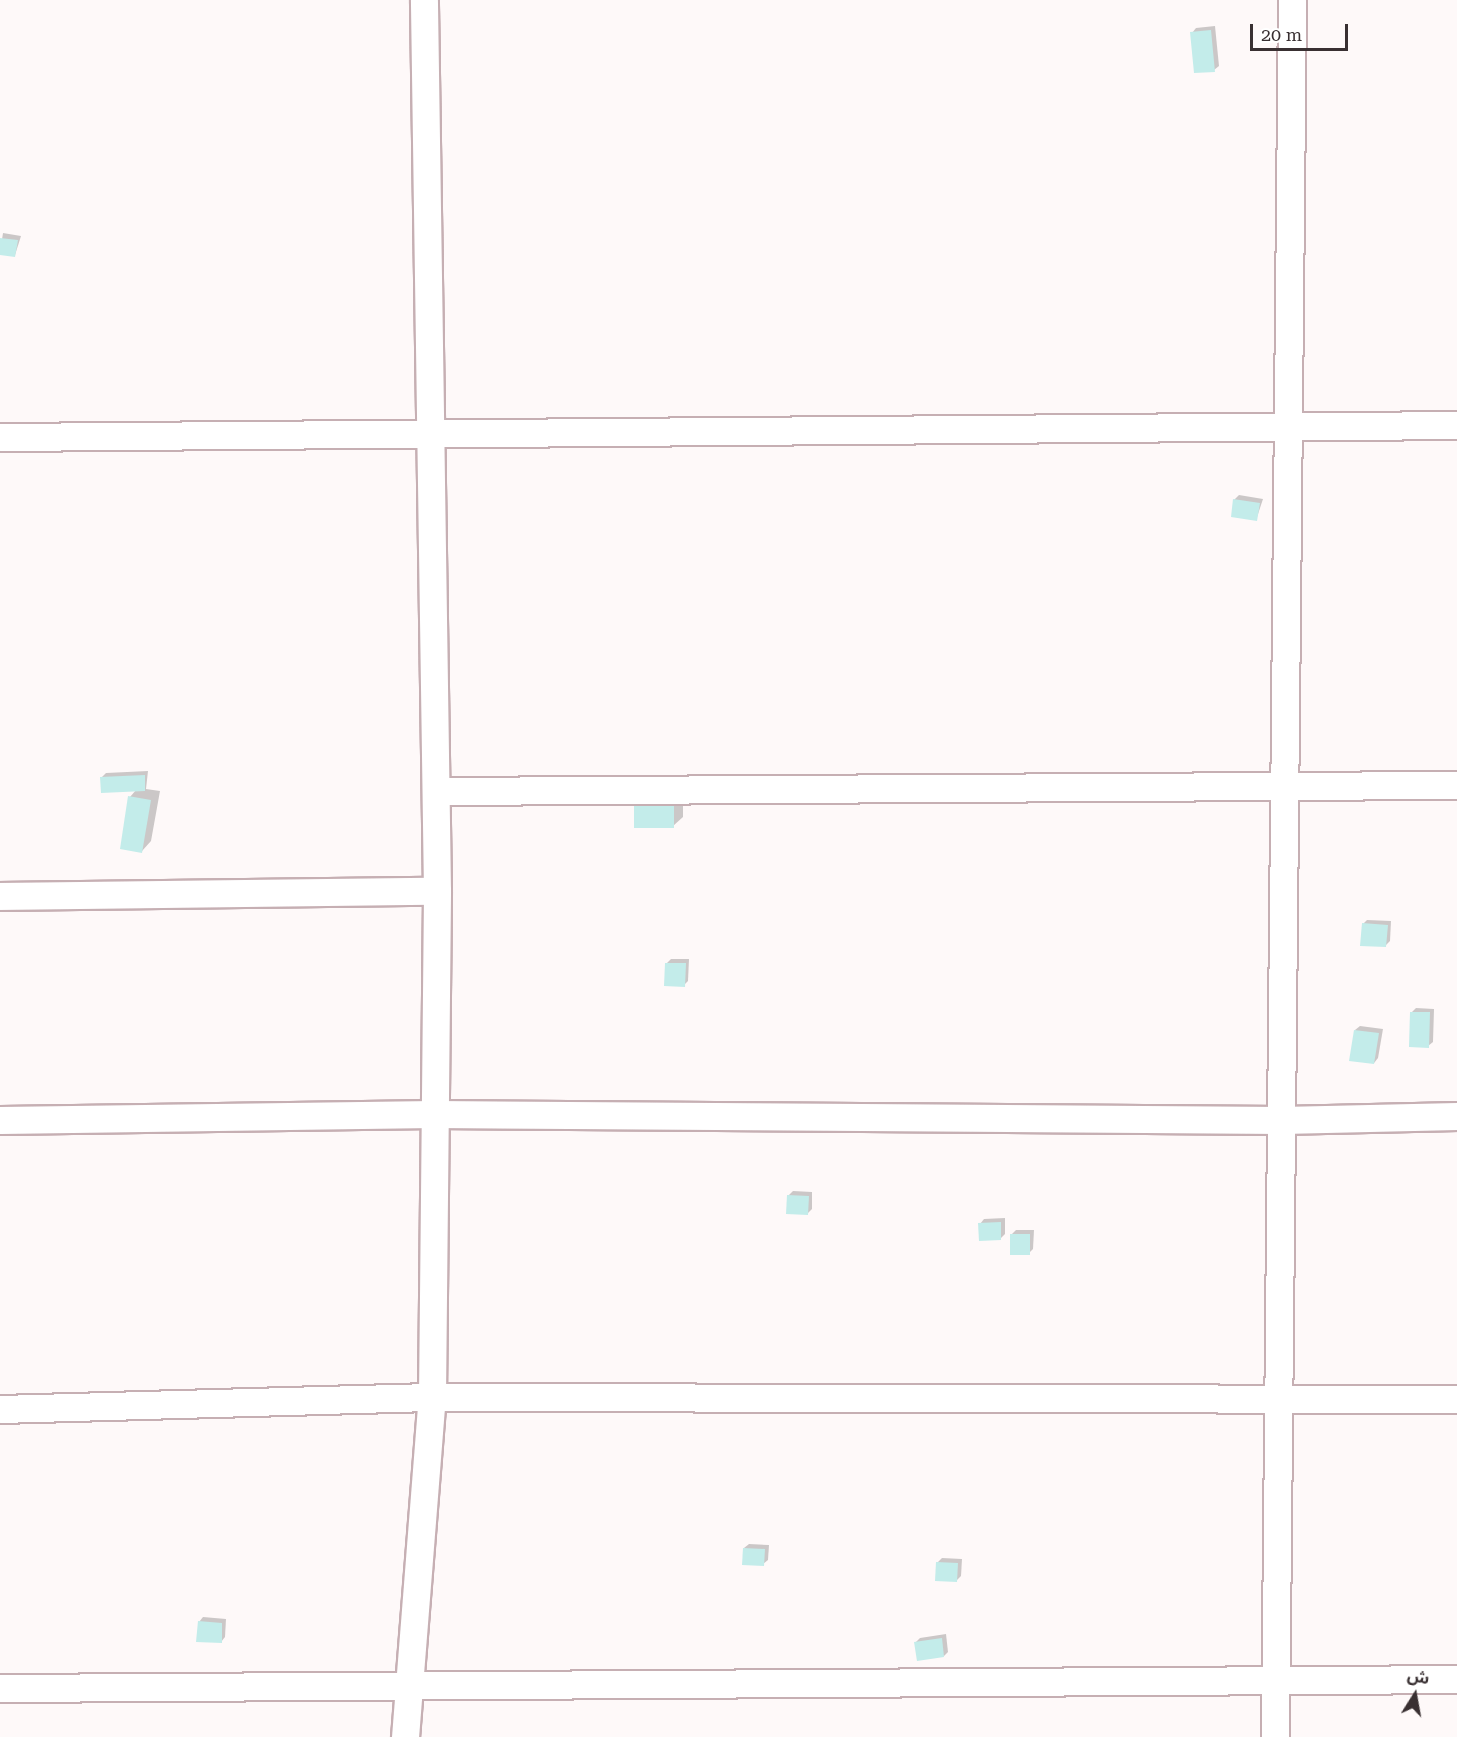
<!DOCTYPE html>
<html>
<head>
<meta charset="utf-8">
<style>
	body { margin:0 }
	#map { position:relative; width:1457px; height:1737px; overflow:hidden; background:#fef9f9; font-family:"Roboto Serif","Noto Sans Arabic",serif }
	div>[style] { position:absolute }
	.shadow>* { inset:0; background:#0003 }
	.building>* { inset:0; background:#c3ecea }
	.roads { filter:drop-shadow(2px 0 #c6afb3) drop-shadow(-2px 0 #c6afb3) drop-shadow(0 2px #c6afb3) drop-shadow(0 -2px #c6afb3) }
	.minor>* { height:27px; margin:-13.5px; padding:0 13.5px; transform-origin:13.5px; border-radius:13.5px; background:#fff }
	span { translate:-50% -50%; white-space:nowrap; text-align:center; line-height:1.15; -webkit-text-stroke:6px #fff; paint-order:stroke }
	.north { position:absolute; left:1385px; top:1665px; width:60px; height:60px; -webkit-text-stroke:4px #fff; paint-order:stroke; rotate:11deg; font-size:16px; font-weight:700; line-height:24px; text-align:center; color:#393032 }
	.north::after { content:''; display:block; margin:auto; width:21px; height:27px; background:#393032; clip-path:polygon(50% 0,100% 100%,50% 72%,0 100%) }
	.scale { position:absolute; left:1250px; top:24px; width:98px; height:27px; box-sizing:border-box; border:3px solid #393032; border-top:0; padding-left:8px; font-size:18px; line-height:21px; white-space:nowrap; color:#393032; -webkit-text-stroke:4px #fff; paint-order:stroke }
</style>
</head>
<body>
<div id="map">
	<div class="shadow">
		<i style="clip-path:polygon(1215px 26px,1219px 66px,1214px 70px,1192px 33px,1196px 28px)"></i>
		<i style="clip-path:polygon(3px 233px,21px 236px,15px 255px,0 253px)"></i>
		<i style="clip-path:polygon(1239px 495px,1263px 499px,1256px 520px,1234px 500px)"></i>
		<i style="clip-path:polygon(148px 771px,146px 789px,160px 791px,151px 841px,142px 851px,130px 797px,136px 790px,102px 777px,106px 773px)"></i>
		<i style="clip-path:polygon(683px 787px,683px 817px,673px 826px,635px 826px)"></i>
		<i style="clip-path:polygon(1367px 920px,1391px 921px,1390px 941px,1385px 946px,1363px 924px)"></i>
		<i style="clip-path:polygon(671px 959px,689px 959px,688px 981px,684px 985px,666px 964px)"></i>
		<i style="clip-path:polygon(1416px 1008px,1434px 1009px,1433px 1042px,1428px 1046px,1412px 1012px)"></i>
		<i style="clip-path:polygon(1360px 1026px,1383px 1029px,1378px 1058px,1374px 1063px,1355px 1030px)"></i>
		<i style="clip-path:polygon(793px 1191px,812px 1192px,812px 1209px,807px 1214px,788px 1196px)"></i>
		<i style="clip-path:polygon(1005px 1218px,1005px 1234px,1001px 1238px,980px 1224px,984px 1219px)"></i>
		<i style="clip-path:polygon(1016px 1230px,1034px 1230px,1033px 1249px,1029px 1253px,1012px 1234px)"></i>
		<i style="clip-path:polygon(749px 1544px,769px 1545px,768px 1560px,763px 1564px,744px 1548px)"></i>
		<i style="clip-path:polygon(942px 1558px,962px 1559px,961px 1576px,957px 1580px,937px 1563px)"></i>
		<i style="clip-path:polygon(203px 1617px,226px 1619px,225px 1637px,221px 1642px,199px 1622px)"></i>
		<i style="clip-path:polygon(946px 1634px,948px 1652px,944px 1656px,916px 1642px,920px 1638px)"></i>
	</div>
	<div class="building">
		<i style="clip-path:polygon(1211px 30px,1215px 72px,1194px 73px,1190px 32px)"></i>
		<i style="clip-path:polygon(0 238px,18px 240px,15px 257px,0 255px)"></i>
		<i style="clip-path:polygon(1233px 499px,1260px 503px,1257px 521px,1231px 517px)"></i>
		<i style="clip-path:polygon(145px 775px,145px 791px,101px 793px,100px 777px)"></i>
		<i style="clip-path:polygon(128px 796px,151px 800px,142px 853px,120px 849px)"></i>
		<i style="clip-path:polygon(634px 796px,674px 796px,674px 828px,634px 828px)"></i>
		<i style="clip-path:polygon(1362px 923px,1388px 925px,1386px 947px,1360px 946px)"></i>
		<i style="clip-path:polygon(665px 963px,686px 963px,685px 987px,664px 986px)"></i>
		<i style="clip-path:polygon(1410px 1012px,1430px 1012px,1429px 1048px,1409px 1047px)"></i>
		<i style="clip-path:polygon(1354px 1030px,1379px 1033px,1374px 1064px,1349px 1061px)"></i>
		<i style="clip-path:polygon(787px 1195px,809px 1196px,808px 1215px,786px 1214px)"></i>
		<i style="clip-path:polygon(1001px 1222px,1001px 1240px,979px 1241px,978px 1223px)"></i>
		<i style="clip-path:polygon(1010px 1234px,1030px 1234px,1030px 1255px,1010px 1255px)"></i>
		<i style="clip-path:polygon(743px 1548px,765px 1549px,764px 1566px,742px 1565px)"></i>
		<i style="clip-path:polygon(936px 1562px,958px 1563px,957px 1582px,935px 1581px)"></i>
		<i style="clip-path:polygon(198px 1621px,222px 1623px,222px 1643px,196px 1642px)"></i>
		<i style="clip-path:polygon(942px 1638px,944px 1657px,917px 1661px,914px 1642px)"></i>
	</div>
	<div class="roads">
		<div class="minor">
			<i style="left:0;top:437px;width:1457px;rotate:-0.47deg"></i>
			<i style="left:436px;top:791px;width:1021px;rotate:-0.34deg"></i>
			<i style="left:0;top:896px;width:437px;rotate:-0.7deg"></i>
			<i style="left:0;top:1120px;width:434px;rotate:-0.8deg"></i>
			<i style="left:434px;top:1114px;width:848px;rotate:0.41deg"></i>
			<i style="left:1282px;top:1120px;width:175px;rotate:-1.3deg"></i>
			<i style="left:0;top:1409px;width:432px;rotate:-1.6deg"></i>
			<i style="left:432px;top:1397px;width:1025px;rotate:0.11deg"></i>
			<i style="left:0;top:1688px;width:1457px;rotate:-0.35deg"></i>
			<i style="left:405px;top:1737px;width:341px;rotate:-85.5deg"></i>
			<i style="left:432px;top:1397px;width:506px;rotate:-89.43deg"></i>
			<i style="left:437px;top:891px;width:891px;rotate:-90.84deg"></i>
			<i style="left:1275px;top:1737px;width:1737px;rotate:-89.44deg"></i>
		</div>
	</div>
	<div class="north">ش</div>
	<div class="scale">20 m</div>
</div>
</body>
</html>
